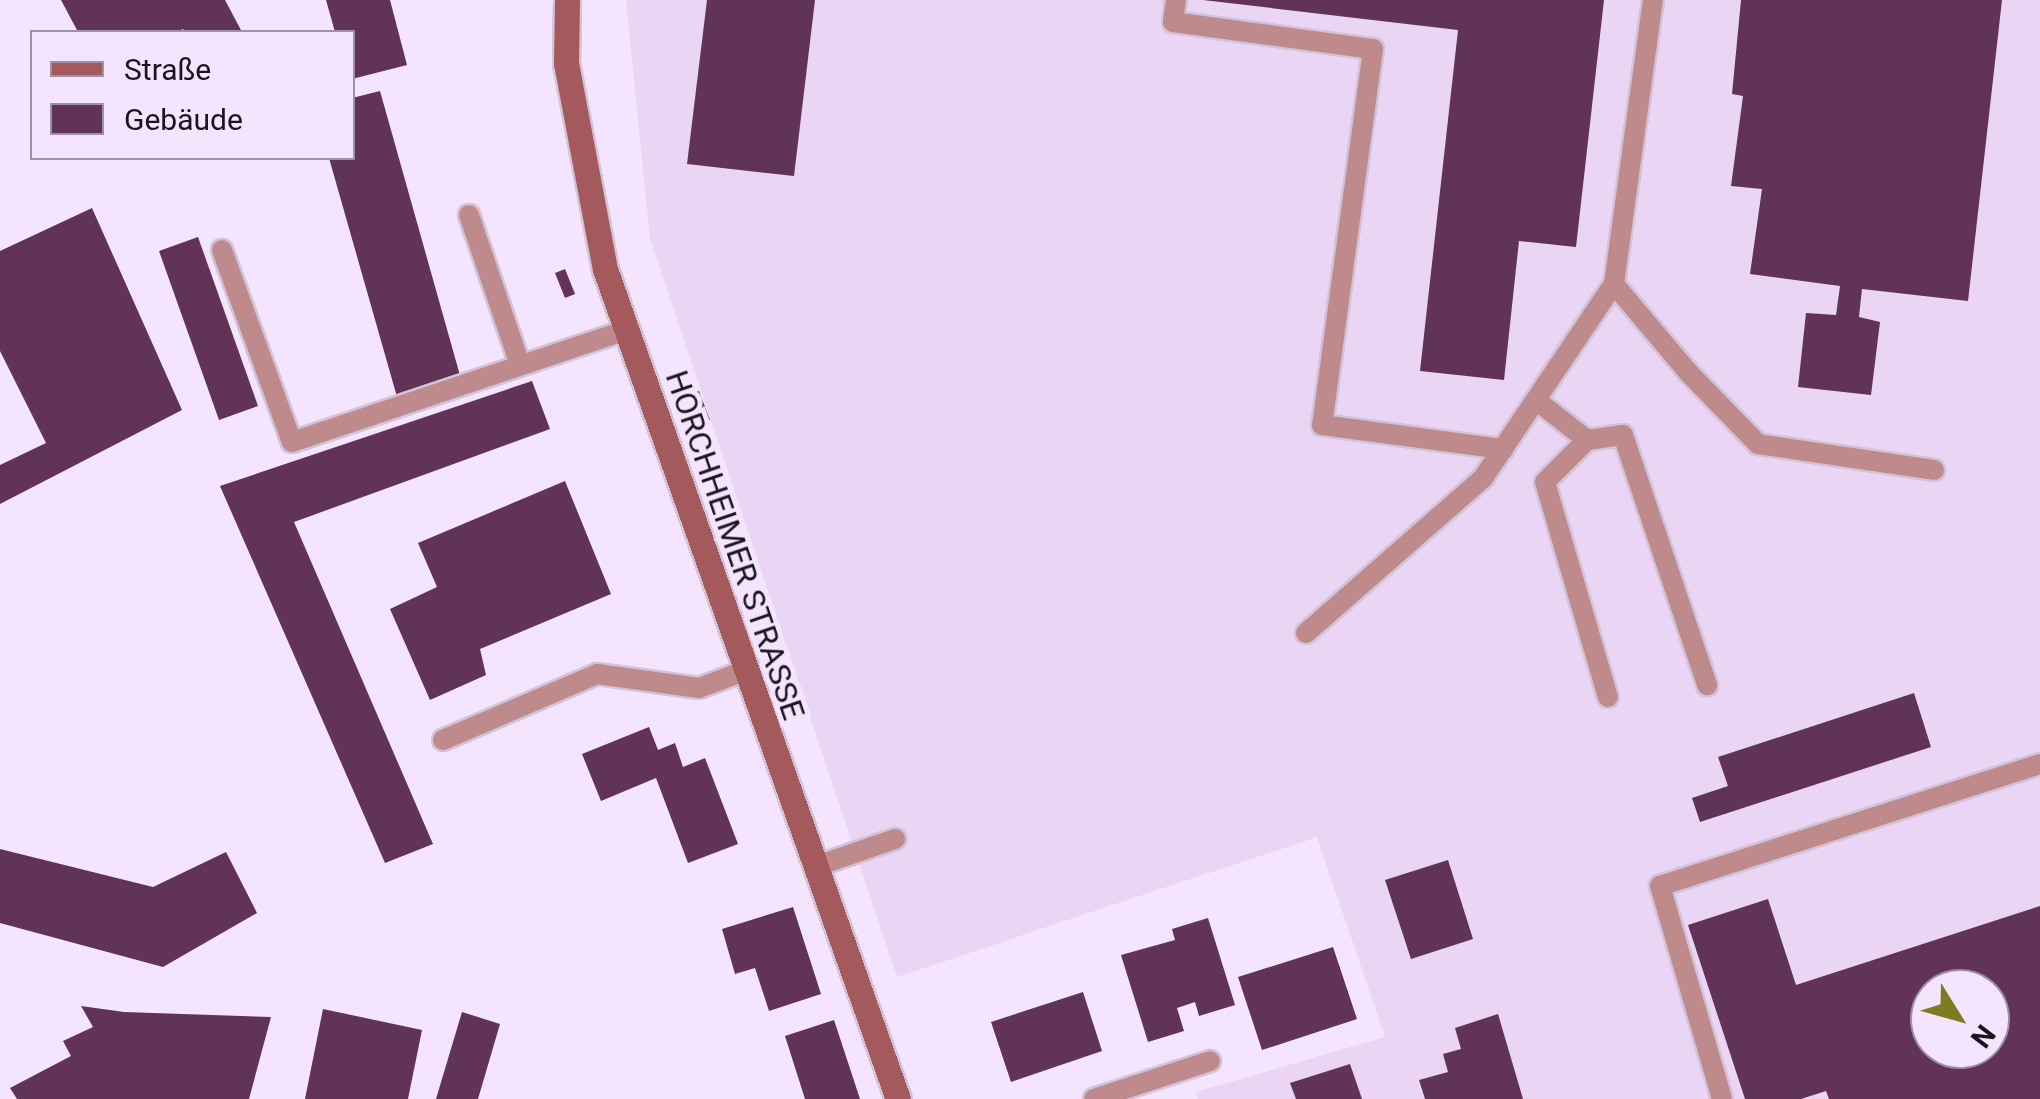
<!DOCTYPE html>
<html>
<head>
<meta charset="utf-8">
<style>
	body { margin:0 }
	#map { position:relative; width:2040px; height:1099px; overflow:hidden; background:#f5e4fd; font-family:Roboto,sans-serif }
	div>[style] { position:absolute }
	.built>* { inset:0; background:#ead5f5 }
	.building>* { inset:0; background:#613356 }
	.roads { filter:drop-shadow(2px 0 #d2c3d9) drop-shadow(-2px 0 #d2c3d9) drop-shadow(0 2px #d2c3d9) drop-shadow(0 -2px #d2c3d9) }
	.service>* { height:20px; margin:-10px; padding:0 10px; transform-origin:10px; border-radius:10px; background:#be8a8b }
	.secondary>* { height:25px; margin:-12.5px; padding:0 12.5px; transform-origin:12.5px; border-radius:12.5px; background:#a45a5d }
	span { translate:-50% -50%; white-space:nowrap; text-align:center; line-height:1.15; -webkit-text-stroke:10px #f5e4fd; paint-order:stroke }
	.street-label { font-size:32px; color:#1a141d }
	.legend { position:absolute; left:30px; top:30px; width:325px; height:130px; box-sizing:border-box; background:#f5e4fd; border:2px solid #9d91a3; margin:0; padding:12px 18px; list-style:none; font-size:30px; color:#1a141d }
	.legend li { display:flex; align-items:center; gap:20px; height:50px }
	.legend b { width:50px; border:2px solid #9d91a3 }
	.north { position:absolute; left:1910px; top:969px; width:100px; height:100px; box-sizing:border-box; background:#f5e4fd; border:2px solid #9d91a3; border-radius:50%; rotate:127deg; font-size:28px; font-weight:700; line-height:40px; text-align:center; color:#1a141d }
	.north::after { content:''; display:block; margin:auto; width:35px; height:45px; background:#7e7c23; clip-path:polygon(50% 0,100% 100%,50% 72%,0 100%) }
</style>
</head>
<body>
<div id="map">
	<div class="built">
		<i style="clip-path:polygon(evenodd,626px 0,2040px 0,2040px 1099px,1198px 1099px,1196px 1092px,1385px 1037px,1317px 837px,897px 977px,650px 238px,626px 0,1930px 989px,1990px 989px,1990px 1049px,1930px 1049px,1930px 989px)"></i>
	</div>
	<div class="building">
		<i style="clip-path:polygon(61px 0,225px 0,242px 32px,185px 32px,183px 29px,176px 32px,78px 32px)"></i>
		<i style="clip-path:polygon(326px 0,390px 0,407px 65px,352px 79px,352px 32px,335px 32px)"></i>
		<i style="clip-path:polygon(707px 0,815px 0,794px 176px,687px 164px)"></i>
		<i style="clip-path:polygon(1203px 0,1604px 0,1576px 247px,1519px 241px,1504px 380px,1420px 371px,1458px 30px)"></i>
		<i style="clip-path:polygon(1741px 0,2002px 0,1968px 301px,1862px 289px,1859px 317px,1880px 322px,1871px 395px,1798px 387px,1806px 313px,1836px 315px,1840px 286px,1750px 274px,1762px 189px,1731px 186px,1743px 96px,1732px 94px)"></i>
		<i style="clip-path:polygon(380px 91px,461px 379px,397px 397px,329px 158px,352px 158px,352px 98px)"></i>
		<i style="clip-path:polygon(92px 208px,182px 410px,0 504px,0 465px,46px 443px,0 351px,0 251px)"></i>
		<i style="clip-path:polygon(198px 237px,258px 406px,219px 420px,159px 251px)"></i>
		<i style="clip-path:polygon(565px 269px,575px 294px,565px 298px,555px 273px)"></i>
		<i style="clip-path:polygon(532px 381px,550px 429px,294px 522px,433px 844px,385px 863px,220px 486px)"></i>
		<i style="clip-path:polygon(699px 391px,710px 420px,701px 423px,691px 394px)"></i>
		<i style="clip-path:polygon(565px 481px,611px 594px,480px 649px,486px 675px,430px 700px,390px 609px,437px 587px,418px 543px)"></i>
		<i style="clip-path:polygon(1914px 693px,1931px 747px,1700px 822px,1692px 798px,1728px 786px,1718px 757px)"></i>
		<i style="clip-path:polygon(649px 727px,658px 750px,675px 743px,683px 767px,705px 758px,738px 844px,688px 863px,656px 778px,601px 801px,582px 754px)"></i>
		<i style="clip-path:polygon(0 849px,153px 887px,226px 852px,257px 913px,163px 967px,0 923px)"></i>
		<i style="clip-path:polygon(1448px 860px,1473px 939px,1411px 959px,1385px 880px)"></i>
		<i style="clip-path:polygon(evenodd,1768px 899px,1796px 985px,2040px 906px,2040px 1099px,1829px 1099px,1826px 1091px,1801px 1099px,1745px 1099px,1688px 925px,1768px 899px,1930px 989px,1990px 989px,1990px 1049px,1930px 1049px,1930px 989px)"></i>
		<i style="clip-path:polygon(793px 907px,821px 994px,769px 1011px,755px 968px,735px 974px,722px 929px)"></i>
		<i style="clip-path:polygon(1208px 918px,1235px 1005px,1199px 1016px,1195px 1002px,1177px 1008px,1184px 1031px,1148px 1042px,1121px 955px,1175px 940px,1172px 929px)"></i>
		<i style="clip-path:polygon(1333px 947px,1357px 1019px,1262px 1050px,1238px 977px)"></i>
		<i style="clip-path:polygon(1083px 992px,1102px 1051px,1011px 1082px,991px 1022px)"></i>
		<i style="clip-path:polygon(81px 1006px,124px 1012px,271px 1017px,249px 1099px,17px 1099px,10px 1088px,71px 1056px,63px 1041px,93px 1027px)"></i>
		<i style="clip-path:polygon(323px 1009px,422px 1030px,408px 1099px,305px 1099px)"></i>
		<i style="clip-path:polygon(462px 1012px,500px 1024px,478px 1099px,436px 1099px)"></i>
		<i style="clip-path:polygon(1498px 1014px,1523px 1099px,1425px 1099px,1419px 1080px,1448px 1072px,1443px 1054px,1461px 1049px,1455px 1028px)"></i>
		<i style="clip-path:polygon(834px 1020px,860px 1099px,805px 1099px,785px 1036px)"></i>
		<i style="clip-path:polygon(1350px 1064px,1362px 1099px,1296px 1099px,1290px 1083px)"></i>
	</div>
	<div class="roads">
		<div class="service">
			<i style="left:1176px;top:0;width:22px;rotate:98deg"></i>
			<i style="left:1173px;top:22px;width:202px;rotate:7.7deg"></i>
			<i style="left:1373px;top:49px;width:379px;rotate:97.7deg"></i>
			<i style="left:1322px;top:425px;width:183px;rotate:7.6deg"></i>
			<i style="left:469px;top:215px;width:158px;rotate:71.2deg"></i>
			<i style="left:222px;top:250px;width:204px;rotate:70deg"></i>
			<i style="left:292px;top:442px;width:352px;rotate:-18.5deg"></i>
			<i style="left:1614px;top:284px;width:115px;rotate:49.9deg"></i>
			<i style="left:1688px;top:372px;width:100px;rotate:45.8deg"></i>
			<i style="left:1758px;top:444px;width:178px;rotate:8.4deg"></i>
			<i style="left:1536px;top:400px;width:65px;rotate:38.1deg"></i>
			<i style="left:1587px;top:440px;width:36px;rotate:-8deg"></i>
			<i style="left:1623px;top:435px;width:264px;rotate:71.4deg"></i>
			<i style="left:1587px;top:440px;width:59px;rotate:135deg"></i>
			<i style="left:1545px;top:482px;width:224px;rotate:73.7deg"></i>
			<i style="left:1306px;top:633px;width:235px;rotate:-41.2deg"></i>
			<i style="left:1483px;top:478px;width:234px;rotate:-56deg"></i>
			<i style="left:1614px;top:284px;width:287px;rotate:-82.2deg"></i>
			<i style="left:443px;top:740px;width:168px;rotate:-23.2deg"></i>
			<i style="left:597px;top:674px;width:103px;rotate:7.8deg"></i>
			<i style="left:699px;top:688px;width:48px;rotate:-20.7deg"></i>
			<i style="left:814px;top:867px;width:86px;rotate:-19.1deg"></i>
			<i style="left:1094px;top:1099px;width:122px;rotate:-18.1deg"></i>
			<i style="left:1722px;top:1099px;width:222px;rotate:-106.2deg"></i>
			<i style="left:1660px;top:886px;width:399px;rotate:-17.8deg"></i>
		</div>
		<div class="secondary">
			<i style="left:567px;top:0;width:63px;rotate:90.9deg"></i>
			<i style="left:566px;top:63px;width:210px;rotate:79.3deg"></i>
			<i style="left:605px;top:269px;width:880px;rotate:70.56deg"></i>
		</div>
	</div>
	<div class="street-label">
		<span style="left:735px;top:545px;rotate:71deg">HORCHHEIMER STRASSE</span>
	</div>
	<ul class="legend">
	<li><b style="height:12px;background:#a45a5d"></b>Straße</li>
	<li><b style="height:28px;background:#613356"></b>Gebäude</li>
	</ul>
	<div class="north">N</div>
</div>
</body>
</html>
